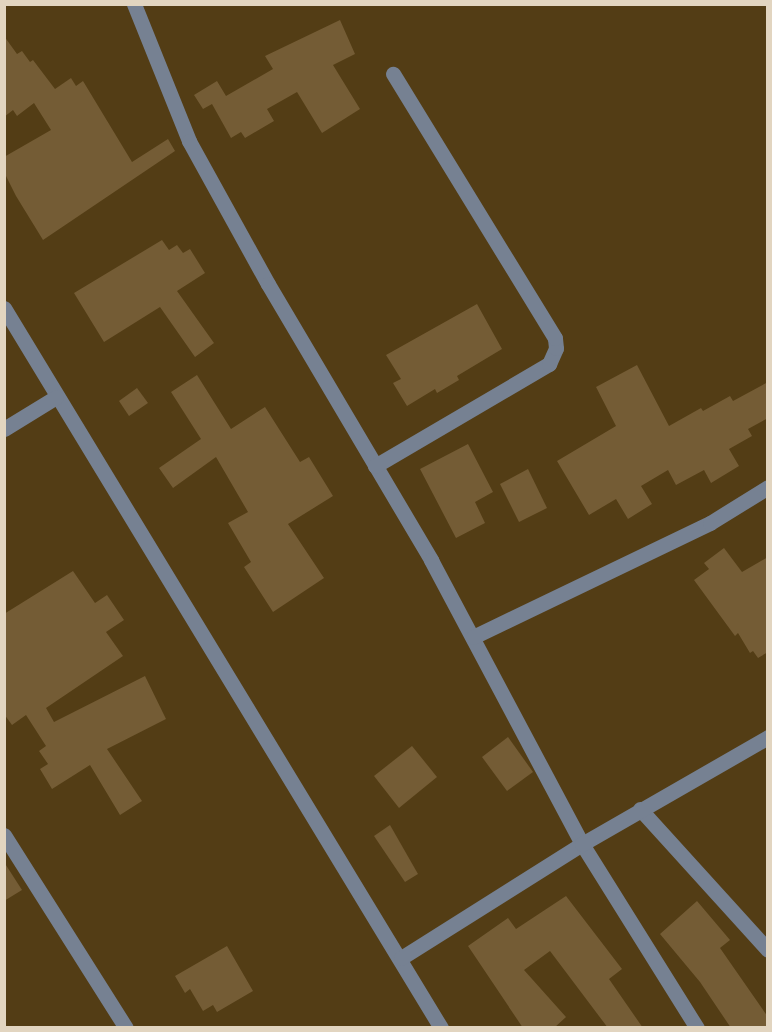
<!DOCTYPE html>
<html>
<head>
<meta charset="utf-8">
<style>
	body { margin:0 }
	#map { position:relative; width:772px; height:1032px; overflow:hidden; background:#533d15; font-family:"PT Sans Narrow",sans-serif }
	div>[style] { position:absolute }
	.building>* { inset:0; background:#745c35 }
	.minor>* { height:15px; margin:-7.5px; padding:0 7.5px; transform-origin:7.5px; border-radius:7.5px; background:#768192 }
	span { translate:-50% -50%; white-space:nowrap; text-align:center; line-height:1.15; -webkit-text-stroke:4.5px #533d15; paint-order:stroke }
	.frame { position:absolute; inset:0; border:6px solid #e2d5c0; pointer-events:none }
</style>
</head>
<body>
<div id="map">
	<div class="building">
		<i style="clip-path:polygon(340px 20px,355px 54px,333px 65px,360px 109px,322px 133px,297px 92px,267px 109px,274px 121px,245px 138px,241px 132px,231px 138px,212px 104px,203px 109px,194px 95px,217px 81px,226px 96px,273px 69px,265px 56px)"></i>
		<i style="clip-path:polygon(4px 36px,17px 54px,22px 51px,30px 62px,33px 60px,55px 89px,71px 78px,76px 86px,83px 81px,132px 162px,168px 139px,175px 151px,43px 240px,16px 196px,4px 172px,4px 157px,51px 130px,34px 103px,17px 116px,13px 110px,4px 117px)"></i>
		<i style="clip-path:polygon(162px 240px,169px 250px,177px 245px,183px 253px,190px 249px,205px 273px,177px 291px,214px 343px,195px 357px,160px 307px,104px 342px,74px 293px)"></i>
		<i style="clip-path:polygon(477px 304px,502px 349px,457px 376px,459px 380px,437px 393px,435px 389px,407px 406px,393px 383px,401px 379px,386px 355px)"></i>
		<i style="clip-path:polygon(637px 365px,669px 426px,701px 408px,703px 411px,730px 396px,733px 401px,768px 382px,768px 418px,748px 429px,752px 436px,729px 449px,739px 466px,711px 483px,704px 470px,676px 485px,668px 470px,641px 486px,652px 504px,628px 519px,616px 499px,589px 515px,557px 461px,616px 426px,596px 387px)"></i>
		<i style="clip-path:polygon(197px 375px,231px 429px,265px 407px,300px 462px,309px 457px,333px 496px,288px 524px,324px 578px,273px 612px,244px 567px,251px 562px,228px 523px,248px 512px,216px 457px,173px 488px,159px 468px,201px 439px,171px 392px)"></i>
		<i style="clip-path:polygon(137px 388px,148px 403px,129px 416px,119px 401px)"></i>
		<i style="clip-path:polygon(468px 444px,493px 492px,475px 502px,485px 523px,456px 538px,420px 469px)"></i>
		<i style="clip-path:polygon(528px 469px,547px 508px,519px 522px,500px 484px)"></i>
		<i style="clip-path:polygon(724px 548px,742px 572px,768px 557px,768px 652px,758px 658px,753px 651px,750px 653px,738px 633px,735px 636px,694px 580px,709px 569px,704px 563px)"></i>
		<i style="clip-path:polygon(73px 571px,95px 603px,107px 595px,124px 620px,106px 632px,123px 656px,46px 708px,54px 722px,145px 676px,166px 719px,107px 749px,142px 801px,120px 815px,90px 765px,52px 789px,40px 769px,48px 764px,39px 751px,46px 746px,26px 715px,12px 725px,4px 714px,4px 614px)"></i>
		<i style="clip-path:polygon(508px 737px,533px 772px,507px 791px,482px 757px)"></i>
		<i style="clip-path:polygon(412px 746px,437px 777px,399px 808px,374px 776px)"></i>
		<i style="clip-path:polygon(390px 825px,418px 874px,405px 882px,374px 836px)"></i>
		<i style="clip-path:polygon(4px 862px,22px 890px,4px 901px)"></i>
		<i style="clip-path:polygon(566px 896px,622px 969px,609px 979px,643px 1028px,608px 1028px,550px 951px,524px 970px,566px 1017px,554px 1028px,523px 1028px,468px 946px,508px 918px,516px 929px)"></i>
		<i style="clip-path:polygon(697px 901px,730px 940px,720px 948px,768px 1017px,768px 1028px,731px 1028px,700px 982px,660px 934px)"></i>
		<i style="clip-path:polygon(227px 946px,253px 991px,217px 1012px,213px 1005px,203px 1011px,190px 989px,185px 993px,175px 976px)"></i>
	</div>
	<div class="minor">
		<i style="left:134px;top:4px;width:148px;rotate:68.1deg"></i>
		<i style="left:189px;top:141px;width:163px;rotate:61.1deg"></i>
		<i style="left:268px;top:284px;width:321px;rotate:59.4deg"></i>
		<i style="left:431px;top:560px;width:322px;rotate:62deg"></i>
		<i style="left:582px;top:844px;width:217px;rotate:58deg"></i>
		<i style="left:4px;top:308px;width:842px;rotate:58.74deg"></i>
		<i style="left:4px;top:429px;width:61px;rotate:-31.6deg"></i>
		<i style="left:375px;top:466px;width:202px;rotate:-30.4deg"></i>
		<i style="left:549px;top:364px;width:17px;rotate:-66deg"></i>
		<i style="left:556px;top:348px;width:10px;rotate:-96deg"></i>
		<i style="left:555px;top:338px;width:310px;rotate:-121.5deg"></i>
		<i style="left:473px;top:637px;width:263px;rotate:-25.7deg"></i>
		<i style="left:710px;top:523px;width:68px;rotate:-31.8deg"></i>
		<i style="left:640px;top:809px;width:190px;rotate:47.8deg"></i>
		<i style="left:4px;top:835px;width:228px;rotate:57.7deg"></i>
		<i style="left:401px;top:958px;width:214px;rotate:-32.2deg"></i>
		<i style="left:582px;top:844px;width:215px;rotate:-29.9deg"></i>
	</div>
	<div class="frame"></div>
</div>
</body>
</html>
